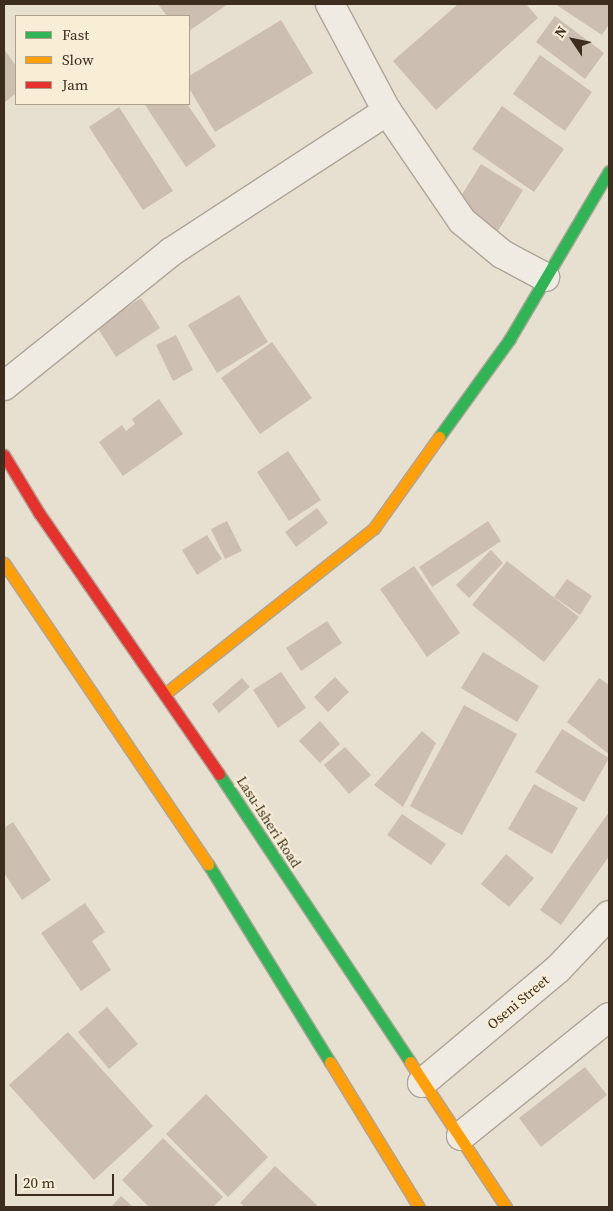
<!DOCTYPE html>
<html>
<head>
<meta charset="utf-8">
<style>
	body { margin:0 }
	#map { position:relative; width:613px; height:1211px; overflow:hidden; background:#e7e0d0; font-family:"Source Serif 4",serif }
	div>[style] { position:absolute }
	.building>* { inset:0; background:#ccbeb0 }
	.roads { filter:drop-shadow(1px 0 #ada598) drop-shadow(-1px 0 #ada598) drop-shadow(0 1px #ada598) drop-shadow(0 -1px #ada598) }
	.street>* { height:28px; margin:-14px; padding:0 14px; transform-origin:14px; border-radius:14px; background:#efebe2 }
	.fast>* { height:11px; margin:-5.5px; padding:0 5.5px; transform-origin:5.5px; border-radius:5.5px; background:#30b455 }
	.slow>* { height:11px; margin:-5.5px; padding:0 5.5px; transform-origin:5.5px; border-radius:5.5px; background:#ff9f0a }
	.jam>* { height:11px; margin:-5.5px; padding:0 5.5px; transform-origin:5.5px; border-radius:5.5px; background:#e5322d }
	span { translate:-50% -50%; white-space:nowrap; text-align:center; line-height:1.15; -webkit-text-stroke:4px #f8eed6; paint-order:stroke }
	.street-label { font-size:14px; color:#3d2d1f }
	.frame { position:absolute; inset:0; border:5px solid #3d2d1f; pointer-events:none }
	.legend { position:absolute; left:15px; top:15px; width:175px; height:90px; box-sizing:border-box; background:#f8eed6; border:1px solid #ada18d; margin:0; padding:6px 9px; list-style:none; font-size:15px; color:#3d2d1f }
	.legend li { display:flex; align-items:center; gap:10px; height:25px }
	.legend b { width:25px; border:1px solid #ada18d }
	.north { position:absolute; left:548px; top:15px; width:50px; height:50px; -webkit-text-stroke:4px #f8eed6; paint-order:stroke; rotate:304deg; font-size:14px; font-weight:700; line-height:20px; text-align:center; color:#3d2d1f }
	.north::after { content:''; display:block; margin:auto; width:18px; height:22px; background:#3d2d1f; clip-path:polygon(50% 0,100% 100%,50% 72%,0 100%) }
	.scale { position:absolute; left:15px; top:1174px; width:99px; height:22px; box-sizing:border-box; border:2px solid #3d2d1f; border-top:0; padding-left:6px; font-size:15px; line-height:18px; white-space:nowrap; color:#3d2d1f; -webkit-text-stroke:4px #f8eed6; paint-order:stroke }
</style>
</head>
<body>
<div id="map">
	<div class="building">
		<i style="clip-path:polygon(158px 4px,228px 4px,189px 31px,189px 16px,167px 16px)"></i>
		<i style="clip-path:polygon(458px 4px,526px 4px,538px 18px,436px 110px,393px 61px)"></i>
		<i style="clip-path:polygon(555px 4px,609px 4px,609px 24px,602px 35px)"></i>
		<i style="clip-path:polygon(555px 16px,604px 53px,585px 79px,536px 42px)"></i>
		<i style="clip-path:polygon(281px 20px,313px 73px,215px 132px,189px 88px,189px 76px)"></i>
		<i style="clip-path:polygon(4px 49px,16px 66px,16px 93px,4px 103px)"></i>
		<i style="clip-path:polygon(540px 55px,592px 92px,565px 131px,513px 94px)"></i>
		<i style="clip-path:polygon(147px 104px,187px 104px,216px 146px,186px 167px,145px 105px)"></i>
		<i style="clip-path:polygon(502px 106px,564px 149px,534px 192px,472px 149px)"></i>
		<i style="clip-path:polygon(119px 107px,173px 191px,143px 210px,89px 127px)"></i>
		<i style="clip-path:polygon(481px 164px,523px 190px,498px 231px,456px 204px)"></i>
		<i style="clip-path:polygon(239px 295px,268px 342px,217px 373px,188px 325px)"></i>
		<i style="clip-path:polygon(141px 298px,160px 328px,116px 357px,97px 327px)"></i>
		<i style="clip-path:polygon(176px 335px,193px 370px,173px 381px,156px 345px)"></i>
		<i style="clip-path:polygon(272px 342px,312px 398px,260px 434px,221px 378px)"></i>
		<i style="clip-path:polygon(159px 399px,183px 434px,123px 476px,99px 442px,122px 425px,126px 431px,135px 424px,132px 419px)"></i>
		<i style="clip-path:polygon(288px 451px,321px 500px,289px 521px,257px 472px)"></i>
		<i style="clip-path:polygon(317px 508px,328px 523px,296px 547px,285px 532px)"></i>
		<i style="clip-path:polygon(227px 521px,242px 551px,225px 559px,211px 529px)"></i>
		<i style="clip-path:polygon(488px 521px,501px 541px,432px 587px,419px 567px)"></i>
		<i style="clip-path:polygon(207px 535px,222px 559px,197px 575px,182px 550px)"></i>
		<i style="clip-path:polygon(491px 550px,503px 563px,469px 598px,456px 585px)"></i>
		<i style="clip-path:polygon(507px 561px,579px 617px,544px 662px,472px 605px)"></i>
		<i style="clip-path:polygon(414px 566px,460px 633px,427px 657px,380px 589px)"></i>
		<i style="clip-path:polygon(567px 579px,592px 596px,580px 615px,554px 597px)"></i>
		<i style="clip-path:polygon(327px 621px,342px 643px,301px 671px,286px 648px)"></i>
		<i style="clip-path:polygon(483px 652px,539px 686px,517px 722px,461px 688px)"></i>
		<i style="clip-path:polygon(281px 672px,306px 708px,278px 728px,253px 690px)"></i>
		<i style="clip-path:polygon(335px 677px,349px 692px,328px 712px,314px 697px)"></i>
		<i style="clip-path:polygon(242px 678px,250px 687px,219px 713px,212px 704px)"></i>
		<i style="clip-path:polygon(599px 678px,609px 685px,609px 754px,567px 722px)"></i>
		<i style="clip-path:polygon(464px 705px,517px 734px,462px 835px,410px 806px)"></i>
		<i style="clip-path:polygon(320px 721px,340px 744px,320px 763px,299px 741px)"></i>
		<i style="clip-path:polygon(562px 729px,609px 758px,584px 802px,535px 772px)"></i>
		<i style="clip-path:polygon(422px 731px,436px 743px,403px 807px,374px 785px)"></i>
		<i style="clip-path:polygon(345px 747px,371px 775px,349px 794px,324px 765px)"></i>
		<i style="clip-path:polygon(534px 784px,578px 808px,552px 854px,508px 829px)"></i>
		<i style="clip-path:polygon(609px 812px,609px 856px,561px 925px,540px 910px)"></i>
		<i style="clip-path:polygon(402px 814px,446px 844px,431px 865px,387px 835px)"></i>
		<i style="clip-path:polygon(13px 822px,51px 880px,22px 900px,4px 873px,4px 828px)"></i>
		<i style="clip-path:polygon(506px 854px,534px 878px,509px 907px,481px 884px)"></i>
		<i style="clip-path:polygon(85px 903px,105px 932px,92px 941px,111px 970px,81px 991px,41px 933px)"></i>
		<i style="clip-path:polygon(107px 1007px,138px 1044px,109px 1069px,78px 1032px)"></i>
		<i style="clip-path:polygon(68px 1032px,153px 1126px,94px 1180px,9px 1085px)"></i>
		<i style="clip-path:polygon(585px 1067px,607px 1095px,541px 1147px,519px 1118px)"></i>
		<i style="clip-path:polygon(206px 1094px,268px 1157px,228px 1197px,166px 1134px)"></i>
		<i style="clip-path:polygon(163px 1138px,223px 1197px,213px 1207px,149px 1207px,122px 1180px)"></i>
		<i style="clip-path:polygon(275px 1166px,317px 1205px,315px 1207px,245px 1207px,240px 1203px)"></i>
		<i style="clip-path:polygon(121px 1196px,133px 1207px,111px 1207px)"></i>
	</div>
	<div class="roads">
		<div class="street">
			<i style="left:330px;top:4px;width:121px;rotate:62deg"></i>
			<i style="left:387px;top:111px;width:133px;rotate:55.7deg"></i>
			<i style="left:462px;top:221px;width:52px;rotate:39.5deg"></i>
			<i style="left:502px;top:254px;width:49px;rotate:28.1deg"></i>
			<i style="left:4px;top:386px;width:214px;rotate:-38.7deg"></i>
			<i style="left:171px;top:252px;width:258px;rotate:-33.1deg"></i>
			<i style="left:422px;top:1083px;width:177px;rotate:-40deg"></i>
			<i style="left:558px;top:969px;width:74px;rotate:-46.6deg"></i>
			<i style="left:461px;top:1136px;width:190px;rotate:-38.8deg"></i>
		</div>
		<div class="fast">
			<i style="left:439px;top:437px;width:120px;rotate:-54.2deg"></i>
			<i style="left:509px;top:340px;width:196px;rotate:-59.4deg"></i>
			<i style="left:219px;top:774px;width:346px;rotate:56.4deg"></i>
			<i style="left:208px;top:864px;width:233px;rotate:58.4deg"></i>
		</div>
		<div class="slow">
			<i style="left:4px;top:563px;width:364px;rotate:55.9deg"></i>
			<i style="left:166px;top:693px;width:265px;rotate:-38.4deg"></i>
			<i style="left:374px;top:528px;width:112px;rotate:-54.5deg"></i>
			<i style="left:330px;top:1062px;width:170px;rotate:58.5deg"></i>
			<i style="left:410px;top:1062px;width:174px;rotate:56.5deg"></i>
		</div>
		<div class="jam">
			<i style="left:4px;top:455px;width:68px;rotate:58.9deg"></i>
			<i style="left:39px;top:513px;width:317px;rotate:55.4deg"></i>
		</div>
	</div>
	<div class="street-label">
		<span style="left:269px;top:822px;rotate:57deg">Lasu-Isheri Road</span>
		<span style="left:518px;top:1002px;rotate:-40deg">Oseni Street</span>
	</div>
	<div class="frame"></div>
	<ul class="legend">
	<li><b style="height:6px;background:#30b455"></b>Fast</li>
	<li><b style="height:6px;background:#ff9f0a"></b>Slow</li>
	<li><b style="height:6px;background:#e5322d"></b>Jam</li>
	</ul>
	<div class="north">N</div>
	<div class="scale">20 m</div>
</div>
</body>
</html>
